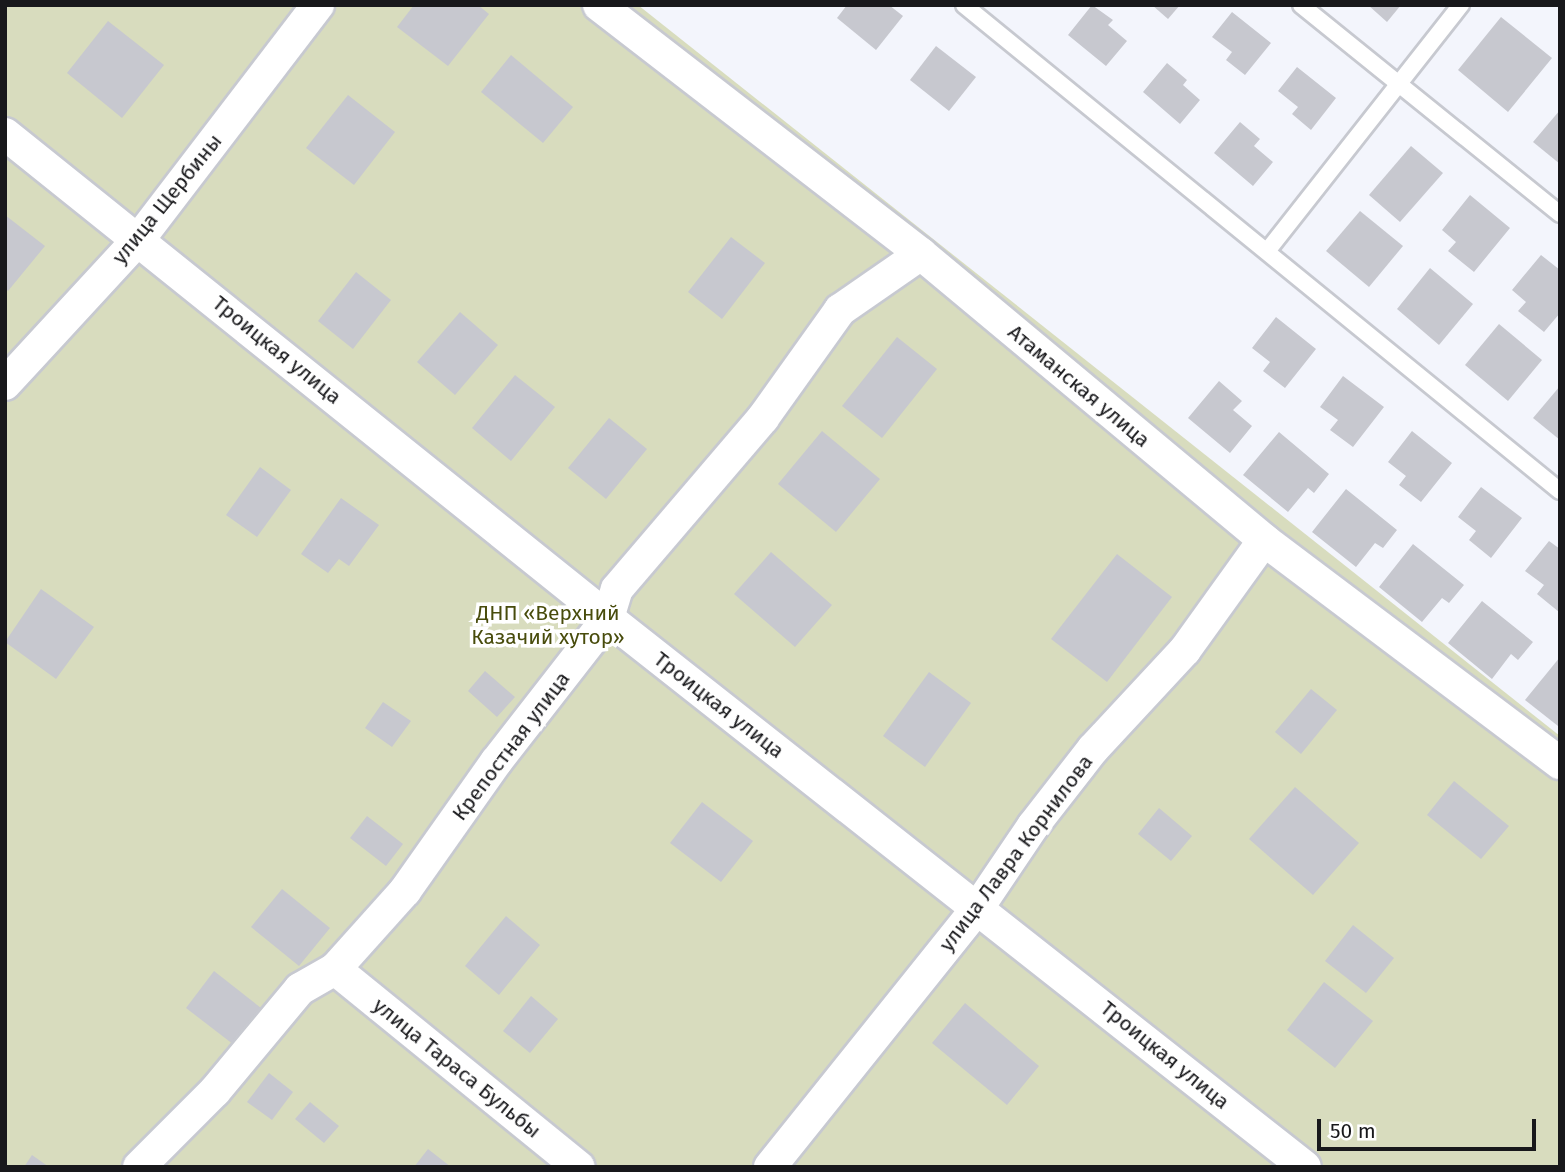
<!DOCTYPE html>
<html>
<head>
<meta charset="utf-8">
<style>
	body { margin:0 }
	#map { position:relative; width:1565px; height:1172px; overflow:hidden; background:#f3f5fc; font-family:"Fira Sans",sans-serif }
	div>[style] { position:absolute }
	.green>* { inset:0; background:#d8dcbe }
	.building>* { inset:0; background:#c7c8cf }
	.roads { filter:drop-shadow(2px 0 #c7c9d0) drop-shadow(-2px 0 #c7c9d0) drop-shadow(0 2px #c7c9d0) drop-shadow(0 -2px #c7c9d0) }
	.service>* { height:16px; margin:-8px; padding:0 8px; transform-origin:8px; border-radius:8px; background:#fff }
	.minor>* { height:32px; margin:-16px; padding:0 16px; transform-origin:16px; border-radius:16px; background:#fff }
	span { translate:-50% -50%; white-space:nowrap; text-align:center; line-height:1.15; -webkit-text-stroke:7px #fff; paint-order:stroke }
	.street-label { font-size:21px; color:#18181b }
	.park-label { font-size:21px; color:#484c0c }
	.frame { position:absolute; inset:0; border:7px solid #18181b; pointer-events:none }
	.scale { position:absolute; left:1317px; top:1119px; width:219px; height:32px; box-sizing:border-box; border:4px solid #18181b; border-top:0; padding-left:9px; font-size:21px; line-height:24px; white-space:nowrap; color:#18181b; -webkit-text-stroke:5px #fff; paint-order:stroke }
</style>
</head>
<body>
<div id="map">
	<div class="green">
		<i style="clip-path:polygon(5px 5px,638px 5px,1560px 736px,1560px 1167px,5px 1167px)"></i>
	</div>
	<div class="building">
		<i style="clip-path:polygon(414px 5px,478px 5px,489px 14px,448px 66px,397px 27px)"></i>
		<i style="clip-path:polygon(847px 5px,889px 5px,903px 16px,876px 50px,837px 18px)"></i>
		<i style="clip-path:polygon(1092px 5px,1113px 20px,1108px 25px,1127px 41px,1106px 66px,1068px 35px)"></i>
		<i style="clip-path:polygon(1152px 5px,1180px 5px,1168px 19px)"></i>
		<i style="clip-path:polygon(1368px 5px,1401px 5px,1387px 22px)"></i>
		<i style="clip-path:polygon(1232px 12px,1271px 43px,1245px 75px,1226px 60px,1232px 52px,1212px 37px)"></i>
		<i style="clip-path:polygon(1501px 17px,1552px 58px,1508px 112px,1458px 70px)"></i>
		<i style="clip-path:polygon(108px 21px,164px 65px,122px 118px,67px 73px)"></i>
		<i style="clip-path:polygon(936px 46px,976px 77px,949px 111px,910px 80px)"></i>
		<i style="clip-path:polygon(511px 55px,573px 107px,543px 143px,481px 92px)"></i>
		<i style="clip-path:polygon(1167px 63px,1187px 80px,1183px 85px,1200px 100px,1180px 124px,1143px 92px)"></i>
		<i style="clip-path:polygon(1297px 67px,1336px 98px,1311px 130px,1292px 114px,1298px 107px,1278px 91px)"></i>
		<i style="clip-path:polygon(348px 95px,395px 132px,354px 185px,306px 148px)"></i>
		<i style="clip-path:polygon(1560px 110px,1560px 164px,1533px 142px)"></i>
		<i style="clip-path:polygon(1240px 122px,1260px 139px,1254px 146px,1273px 162px,1253px 186px,1214px 153px)"></i>
		<i style="clip-path:polygon(1411px 146px,1443px 173px,1400px 222px,1369px 195px)"></i>
		<i style="clip-path:polygon(1470px 195px,1510px 228px,1474px 272px,1448px 251px,1456px 242px,1442px 230px)"></i>
		<i style="clip-path:polygon(1360px 211px,1403px 246px,1369px 287px,1326px 251px)"></i>
		<i style="clip-path:polygon(5px 215px,45px 246px,8px 291px,5px 288px)"></i>
		<i style="clip-path:polygon(731px 237px,765px 263px,722px 319px,688px 292px)"></i>
		<i style="clip-path:polygon(1541px 255px,1560px 270px,1560px 313px,1544px 332px,1518px 311px,1526px 302px,1512px 290px)"></i>
		<i style="clip-path:polygon(1430px 268px,1473px 304px,1439px 345px,1397px 309px)"></i>
		<i style="clip-path:polygon(356px 272px,391px 300px,353px 349px,318px 321px)"></i>
		<i style="clip-path:polygon(460px 312px,498px 345px,455px 395px,417px 362px)"></i>
		<i style="clip-path:polygon(1276px 317px,1316px 349px,1285px 388px,1263px 371px,1270px 362px,1252px 348px)"></i>
		<i style="clip-path:polygon(1499px 324px,1542px 360px,1508px 401px,1465px 365px)"></i>
		<i style="clip-path:polygon(897px 337px,937px 369px,882px 438px,842px 406px)"></i>
		<i style="clip-path:polygon(515px 375px,555px 407px,511px 461px,472px 428px)"></i>
		<i style="clip-path:polygon(1343px 376px,1384px 407px,1353px 447px,1330px 430px,1338px 420px,1320px 407px)"></i>
		<i style="clip-path:polygon(1219px 381px,1242px 401px,1233px 410px,1252px 426px,1230px 453px,1188px 418px)"></i>
		<i style="clip-path:polygon(1560px 386px,1560px 440px,1533px 418px)"></i>
		<i style="clip-path:polygon(609px 418px,647px 449px,606px 499px,568px 468px)"></i>
		<i style="clip-path:polygon(822px 431px,880px 479px,836px 532px,778px 484px)"></i>
		<i style="clip-path:polygon(1412px 431px,1452px 463px,1421px 502px,1399px 485px,1406px 476px,1388px 462px)"></i>
		<i style="clip-path:polygon(1279px 432px,1329px 474px,1314px 493px,1308px 488px,1288px 512px,1243px 475px)"></i>
		<i style="clip-path:polygon(260px 467px,291px 490px,257px 537px,226px 515px)"></i>
		<i style="clip-path:polygon(1481px 487px,1522px 518px,1491px 558px,1469px 540px,1476px 531px,1458px 517px)"></i>
		<i style="clip-path:polygon(1346px 489px,1397px 530px,1383px 548px,1375px 543px,1356px 567px,1312px 532px)"></i>
		<i style="clip-path:polygon(341px 498px,379px 525px,349px 566px,339px 559px,328px 573px,301px 554px)"></i>
		<i style="clip-path:polygon(1549px 541px,1560px 549px,1559px 612px,1537px 594px,1544px 585px,1525px 571px)"></i>
		<i style="clip-path:polygon(1413px 544px,1464px 585px,1449px 603px,1442px 598px,1422px 622px,1379px 587px)"></i>
		<i style="clip-path:polygon(771px 552px,832px 605px,795px 647px,734px 594px)"></i>
		<i style="clip-path:polygon(1117px 554px,1172px 597px,1107px 682px,1051px 639px)"></i>
		<i style="clip-path:polygon(41px 589px,94px 627px,56px 679px,5px 642px)"></i>
		<i style="clip-path:polygon(1482px 601px,1533px 642px,1518px 660px,1511px 654px,1492px 679px,1448px 643px)"></i>
		<i style="clip-path:polygon(1560px 657px,1560px 724px,1558px 726px,1525px 700px)"></i>
		<i style="clip-path:polygon(485px 671px,515px 697px,497px 717px,468px 691px)"></i>
		<i style="clip-path:polygon(929px 672px,971px 703px,925px 767px,883px 736px)"></i>
		<i style="clip-path:polygon(1311px 689px,1337px 710px,1301px 754px,1275px 732px)"></i>
		<i style="clip-path:polygon(383px 702px,411px 721px,392px 747px,365px 728px)"></i>
		<i style="clip-path:polygon(1454px 781px,1509px 826px,1481px 859px,1427px 815px)"></i>
		<i style="clip-path:polygon(1295px 787px,1359px 843px,1313px 895px,1249px 839px)"></i>
		<i style="clip-path:polygon(702px 802px,753px 841px,721px 882px,670px 843px)"></i>
		<i style="clip-path:polygon(1159px 808px,1192px 836px,1171px 861px,1138px 834px)"></i>
		<i style="clip-path:polygon(367px 816px,403px 844px,386px 866px,350px 838px)"></i>
		<i style="clip-path:polygon(282px 889px,330px 928px,299px 966px,251px 927px)"></i>
		<i style="clip-path:polygon(506px 916px,540px 945px,499px 995px,465px 966px)"></i>
		<i style="clip-path:polygon(1353px 925px,1394px 958px,1366px 993px,1325px 961px)"></i>
		<i style="clip-path:polygon(214px 971px,266px 1012px,238px 1048px,186px 1008px)"></i>
		<i style="clip-path:polygon(1324px 982px,1373px 1021px,1335px 1068px,1287px 1030px)"></i>
		<i style="clip-path:polygon(531px 996px,558px 1019px,530px 1053px,503px 1031px)"></i>
		<i style="clip-path:polygon(965px 1003px,1039px 1066px,1007px 1105px,932px 1043px)"></i>
		<i style="clip-path:polygon(269px 1073px,293px 1092px,272px 1120px,247px 1102px)"></i>
		<i style="clip-path:polygon(310px 1102px,339px 1126px,324px 1143px,295px 1119px)"></i>
		<i style="clip-path:polygon(428px 1149px,451px 1167px,414px 1167px)"></i>
		<i style="clip-path:polygon(32px 1155px,49px 1167px,24px 1167px)"></i>
	</div>
	<div class="roads">
		<div class="service">
			<i style="left:964px;top:5px;width:769px;rotate:39.2deg"></i>
			<i style="left:1301px;top:5px;width:333px;rotate:38.9deg"></i>
			<i style="left:1268px;top:250px;width:312px;rotate:-51.8deg"></i>
		</div>
		<div class="minor">
			<i style="left:599px;top:5px;width:407px;rotate:37.7deg"></i>
			<i style="left:921px;top:254px;width:447px;rotate:39.8deg"></i>
			<i style="left:1264px;top:540px;width:371px;rotate:37deg"></i>
			<i style="left:5px;top:134px;width:773px;rotate:38.75deg"></i>
			<i style="left:608px;top:618px;width:887px;rotate:38.23deg"></i>
			<i style="left:5px;top:384px;width:197px;rotate:-47.3deg"></i>
			<i style="left:139px;top:239px;width:295px;rotate:-52.6deg"></i>
			<i style="left:335px;top:969px;width:314px;rotate:39.1deg"></i>
			<i style="left:139px;top:1167px;width:107px;rotate:-45deg"></i>
			<i style="left:215px;top:1091px;width:133px;rotate:-50.2deg"></i>
			<i style="left:300px;top:989px;width:40px;rotate:-29.7deg"></i>
			<i style="left:335px;top:969px;width:105px;rotate:-48.1deg"></i>
			<i style="left:405px;top:891px;width:158px;rotate:-54.8deg"></i>
			<i style="left:496px;top:762px;width:182px;rotate:-52.1deg"></i>
			<i style="left:608px;top:618px;width:30px;rotate:-73deg"></i>
			<i style="left:617px;top:589px;width:225px;rotate:-49.5deg"></i>
			<i style="left:763px;top:418px;width:133px;rotate:-54.5deg"></i>
			<i style="left:840px;top:310px;width:98px;rotate:-34.7deg"></i>
			<i style="left:770px;top:1167px;width:334px;rotate:-51.3deg"></i>
			<i style="left:979px;top:906px;width:97px;rotate:-56deg"></i>
			<i style="left:1033px;top:826px;width:98px;rotate:-52.1deg"></i>
			<i style="left:1093px;top:749px;width:135px;rotate:-47.1deg"></i>
			<i style="left:1185px;top:650px;width:135px;rotate:-54.3deg"></i>
		</div>
	</div>
	<div class="street-label">
		<span style="left:167px;top:199px;rotate:-51deg">улица Щербины</span>
		<span style="left:277px;top:350px;rotate:39deg">Троицкая улица</span>
		<span style="left:1079px;top:386px;rotate:40deg">Атаманская улица</span>
		<span style="left:719px;top:705px;rotate:38deg">Троицкая улица</span>
		<span style="left:511px;top:746px;rotate:-53deg">Крепостная улица</span>
		<span style="left:1016px;top:853px;rotate:-53deg">улица Лавра Корнилова</span>
		<span style="left:1165px;top:1055px;rotate:39deg">Троицкая улица</span>
		<span style="left:457px;top:1068px;rotate:39deg">улица Тараса Бульбы</span>
	</div>
	<div class="park-label">
		<span style="left:548px;top:625px">ДНП «Верхний<br>Казачий хутор»</span>
	</div>
	<div class="frame"></div>
	<div class="scale">50 m</div>
</div>
</body>
</html>
